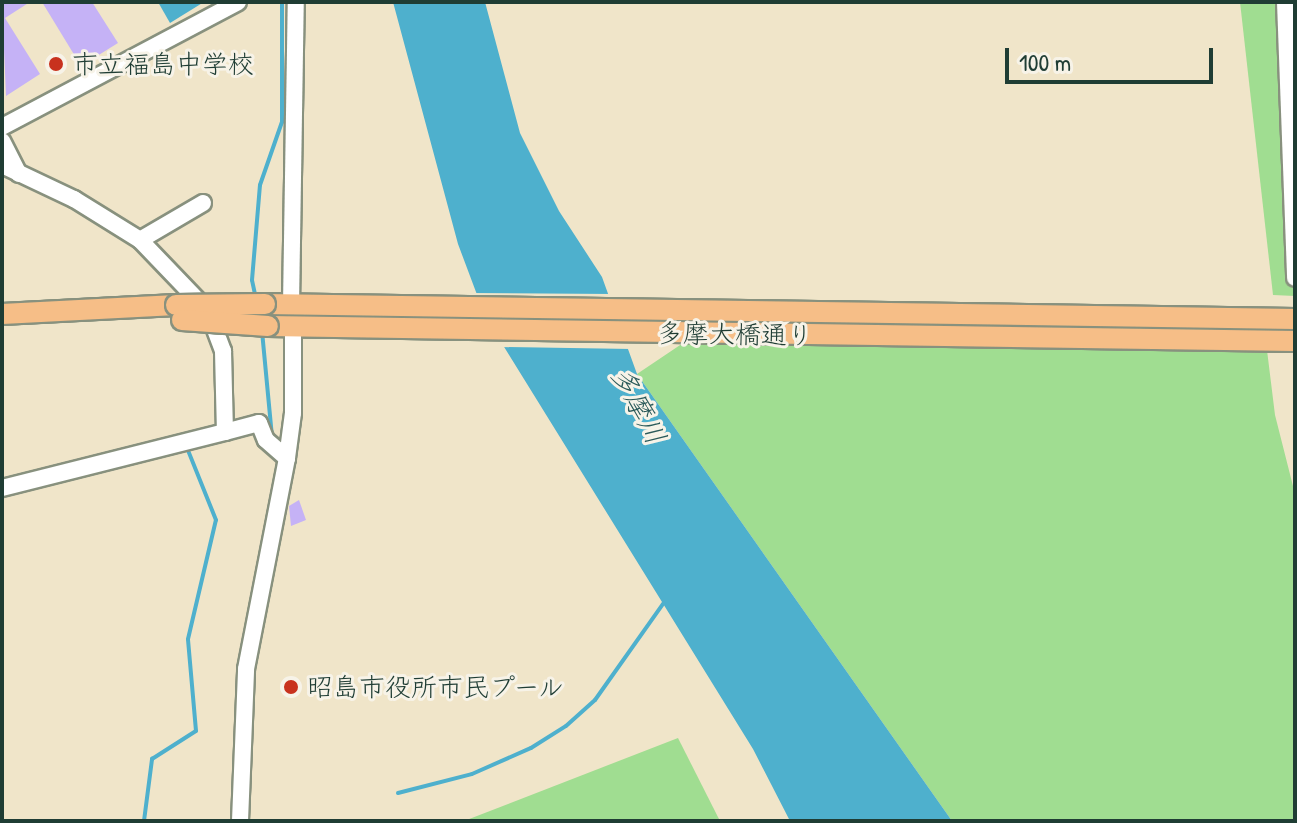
<!DOCTYPE html>
<html>
<head>
<meta charset="utf-8">
<style>
	body { margin:0 }
	#map { position:relative; width:1297px; height:823px; overflow:hidden; background:#f0e5c9; font-family:"Patrick Hand","Klee One",sans-serif }
	div>[style] { position:absolute }
	.green>* { inset:0; background:#a0dd91 }
	.water>* { inset:0; background:#4eb0cd }
	.pier>* { inset:0; background:#f0e5c9 }
	.stream>* { height:4px; margin:-2px; padding:0 2px; transform-origin:2px; border-radius:2px; background:#4eb0cd }
	.building>* { inset:0; background:#c5b2f6 }
	.roads { filter:drop-shadow(2px 0 #88917e) drop-shadow(-2px 0 #88917e) drop-shadow(0 2px #88917e) drop-shadow(0 -2px #88917e) }
	.minor>* { height:16px; margin:-8px; padding:0 8px; transform-origin:8px; border-radius:8px; background:#fff }
	.major>* { height:20px; margin:-10px; padding:0 10px; transform-origin:10px; border-radius:10px; background:#f6be87 }
	.bridges { filter:drop-shadow(2px 0 #88917e) drop-shadow(-2px 0 #88917e) drop-shadow(0 2px #88917e) drop-shadow(0 -2px #88917e) }
	.major-bridge>* { height:20px; margin:-10px; padding:0 10px; transform-origin:10px; border-radius:10px; background:#f6be87 }
	.dots>* { width:22px; height:22px; translate:-50% -50%; box-sizing:border-box; border:4px solid #f7f3e8; border-radius:50% }
	span { translate:-50% -50%; white-space:nowrap; text-align:center; line-height:1.15; -webkit-text-stroke:6px #f7f3e8; paint-order:stroke }
	.poi-label { font-size:26px; color:#1f3d34 }
	.left { translate:0 -50%; text-align:left }
	.street-label { font-size:26px; color:#1f3d34 }
	.water-label { font-size:28px; color:#2b5a5a; font-style:italic }
	.frame { position:absolute; inset:0; border:4px solid #1f3d34; pointer-events:none }
	.scale { position:absolute; left:1005px; top:48px; width:208px; height:36px; box-sizing:border-box; border:4px solid #1f3d34; border-top:0; padding-left:10px; font-size:24px; line-height:28px; white-space:nowrap; color:#1f3d34; -webkit-text-stroke:6px #f7f3e8; paint-order:stroke }
</style>
</head>
<body>
<div id="map">
	<div class="green">
		<i style="clip-path:polygon(1240px 2px,1295px 2px,1295px 296px,1273px 295px)"></i>
		<i style="clip-path:polygon(698px 333px,1266px 342px,1275px 415px,1295px 494px,1295px 821px,952px 821px,637px 374px)"></i>
		<i style="clip-path:polygon(678px 738px,720px 821px,464px 821px)"></i>
	</div>
	<div class="water">
		<i style="clip-path:polygon(158px 2px,204px 2px,170px 23px)"></i>
		<i style="clip-path:polygon(393px 2px,485px 2px,520px 133px,559px 211px,602px 277px,637px 374px,952px 821px,790px 821px,753px 749px,485px 316px,458px 244px)"></i>
	</div>
	<div class="pier">
		<i style="clip-path:polygon(472px 293px,612px 294px,632px 349px,500px 347px)"></i>
	</div>
	<div class="stream">
		<i style="left:256px;top:299px;width:19px;rotate:-102deg"></i>
		<i style="left:252px;top:280px;width:95px;rotate:-85.2deg"></i>
		<i style="left:260px;top:185px;width:67px;rotate:-70.8deg"></i>
		<i style="left:282px;top:122px;width:120px;rotate:-90deg"></i>
		<i style="left:262px;top:331px;width:106px;rotate:84.6deg"></i>
		<i style="left:398px;top:793px;width:76px;rotate:-14.4deg"></i>
		<i style="left:472px;top:774px;width:64px;rotate:-23.8deg"></i>
		<i style="left:531px;top:748px;width:41px;rotate:-32.2deg"></i>
		<i style="left:566px;top:726px;width:39px;rotate:-42deg"></i>
		<i style="left:595px;top:700px;width:118px;rotate:-54.7deg"></i>
		<i style="left:144px;top:821px;width:63px;rotate:-82.6deg"></i>
		<i style="left:152px;top:759px;width:52px;rotate:-32.5deg"></i>
		<i style="left:196px;top:731px;width:92px;rotate:-95deg"></i>
		<i style="left:188px;top:639px;width:122px;rotate:-76.8deg"></i>
		<i style="left:216px;top:520px;width:78px;rotate:-111.9deg"></i>
	</div>
	<div class="building">
		<i style="clip-path:polygon(2px 2px,30px 2px,5px 18px,40px 74px,6px 96px)"></i>
		<i style="clip-path:polygon(42px 2px,92px 2px,118px 43px,81px 66px)"></i>
		<i style="clip-path:polygon(299px 500px,306px 520px,291px 526px,289px 506px)"></i>
	</div>
	<div class="roads">
		<div class="minor">
			<i style="left:1285px;top:2px;width:276px;rotate:87.9deg"></i>
			<i style="left:2px;top:127px;width:267px;rotate:-27.9deg"></i>
			<i style="left:2px;top:141px;width:37px;rotate:63deg"></i>
			<i style="left:2px;top:165px;width:80px;rotate:25.3deg"></i>
			<i style="left:74px;top:199px;width:78px;rotate:31.8deg"></i>
			<i style="left:140px;top:240px;width:98px;rotate:46.2deg"></i>
			<i style="left:208px;top:311px;width:43px;rotate:69.4deg"></i>
			<i style="left:223px;top:351px;width:81px;rotate:88.6deg"></i>
			<i style="left:225px;top:432px;width:35px;rotate:-15deg"></i>
			<i style="left:259px;top:423px;width:18px;rotate:68deg"></i>
			<i style="left:266px;top:440px;width:28px;rotate:41deg"></i>
			<i style="left:140px;top:240px;width:73px;rotate:-30.4deg"></i>
			<i style="left:291px;top:305px;width:303px;rotate:-89.1deg"></i>
			<i style="left:2px;top:488px;width:230px;rotate:-14.1deg"></i>
			<i style="left:240px;top:821px;width:152px;rotate:-87.7deg"></i>
			<i style="left:246px;top:669px;width:215px;rotate:-79deg"></i>
			<i style="left:287px;top:458px;width:45px;rotate:-82.4deg"></i>
			<i style="left:293px;top:413px;width:86px;rotate:-90deg"></i>
		</div>
		<div class="major">
			<i style="left:265px;top:304px;width:1030px;rotate:0.83deg"></i>
			<i style="left:2px;top:314px;width:174px;rotate:-3deg"></i>
			<i style="left:268px;top:326px;width:1027px;rotate:0.84deg"></i>
		</div>
	</div>
	<div class="bridges">
		<div class="major-bridge">
			<i style="left:176px;top:305px;width:89px;rotate:-0.6deg"></i>
			<i style="left:182px;top:320px;width:86px;rotate:4deg"></i>
		</div>
	</div>
	<div class="dots">
		<i style="left:56px;top:64px;background:#c8321e"></i>
		<i style="left:291px;top:687px;background:#c8321e"></i>
	</div>
	<div class="poi-label">
		<span class="left" style="left:72px;top:64px">市立福島中学校</span>
		<span class="left" style="left:307px;top:687px">昭島市役所市民プール</span>
	</div>
	<div class="street-label">
		<span style="left:735px;top:334px;rotate:1deg">多摩大橋通り</span>
	</div>
	<div class="water-label">
		<span style="left:639px;top:405px;rotate:62deg">多摩川</span>
	</div>
	<div class="frame"></div>
	<div class="scale">100 m</div>
</div>
</body>
</html>
